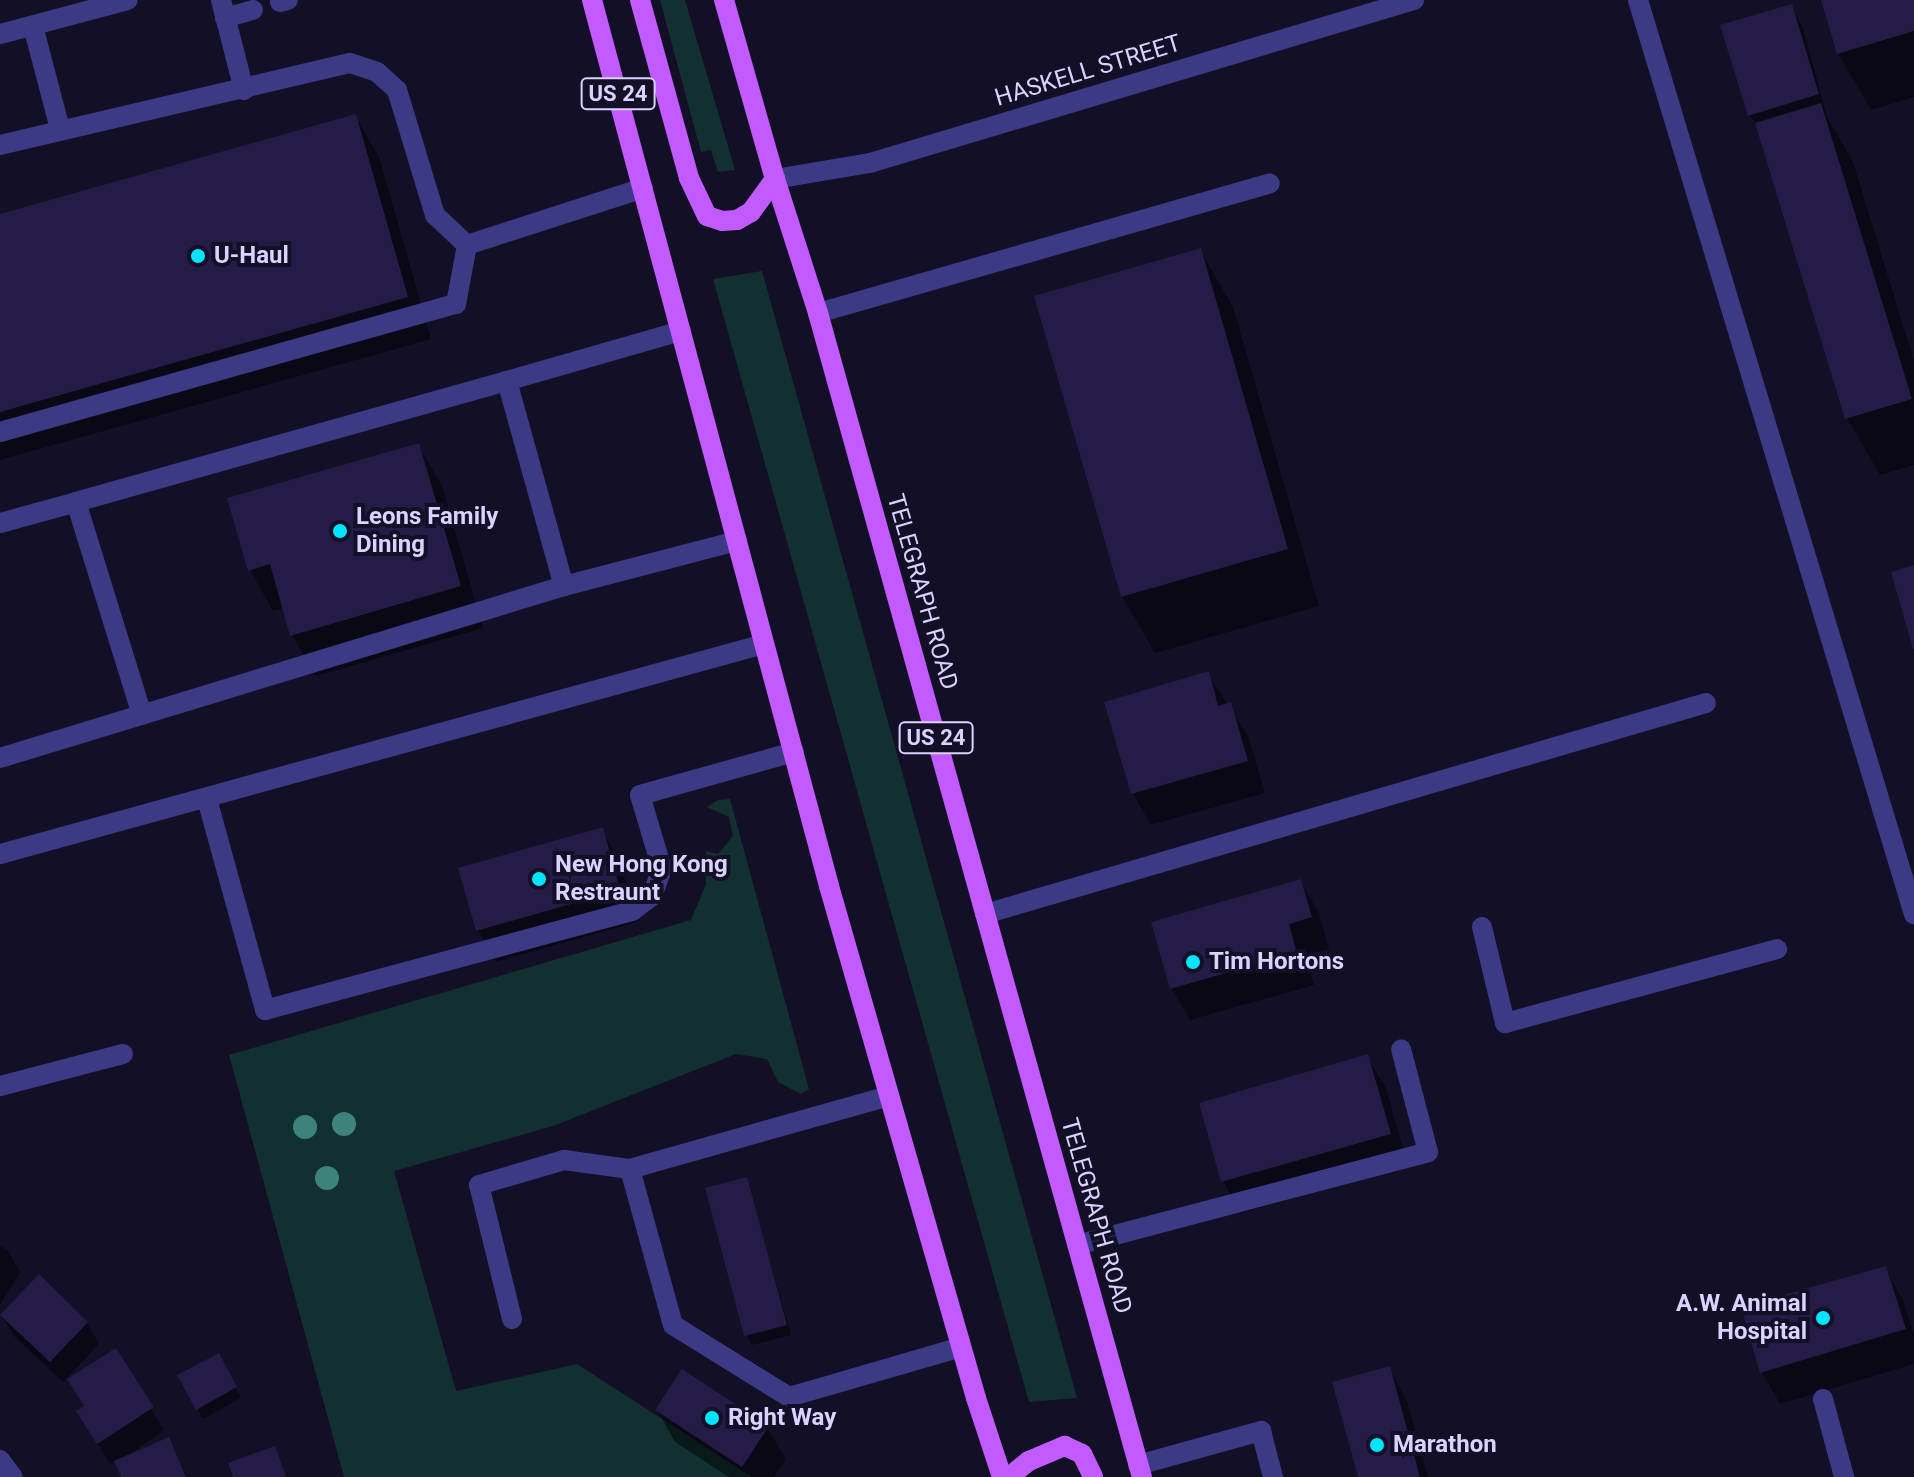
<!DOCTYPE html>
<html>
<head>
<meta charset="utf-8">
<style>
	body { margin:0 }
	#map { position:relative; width:1914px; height:1477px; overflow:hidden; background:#130f26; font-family:Roboto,sans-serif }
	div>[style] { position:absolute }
	.green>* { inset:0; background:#12302f }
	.shadow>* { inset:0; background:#0007 }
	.building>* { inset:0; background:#241b47 }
	.service>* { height:20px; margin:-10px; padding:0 10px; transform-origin:10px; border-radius:10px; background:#3d3a85 }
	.minor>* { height:20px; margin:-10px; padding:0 10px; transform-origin:10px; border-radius:10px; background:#3d3a85 }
	.primary>* { height:20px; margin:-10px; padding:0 10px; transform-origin:10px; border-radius:10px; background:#c25bff }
	.trees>* { width:24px; height:24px; margin:-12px; border-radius:50%; background:#3d827b }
	.dots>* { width:22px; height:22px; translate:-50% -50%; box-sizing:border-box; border:4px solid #130f26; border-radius:50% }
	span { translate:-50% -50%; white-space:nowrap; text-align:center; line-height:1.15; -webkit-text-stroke:8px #130f26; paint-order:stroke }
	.shield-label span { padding:2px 6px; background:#130f26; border:2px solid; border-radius:6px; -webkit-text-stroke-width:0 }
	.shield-label { font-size:22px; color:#d9d4ff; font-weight:700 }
	.street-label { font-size:24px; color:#d9d4ff }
	.poi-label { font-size:24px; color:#d9d4ff; font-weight:700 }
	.left { translate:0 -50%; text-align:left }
	.right { translate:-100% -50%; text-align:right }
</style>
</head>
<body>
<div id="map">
	<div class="green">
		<i style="clip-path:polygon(660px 0,685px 0,735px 170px,718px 172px,711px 150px,701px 152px)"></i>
		<i style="clip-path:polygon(762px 271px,1077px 1398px,1029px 1402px,713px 279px)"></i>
		<i style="clip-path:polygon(730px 799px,809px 1089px,801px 1094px,778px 1082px,767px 1059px,736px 1054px,553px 1126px,394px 1171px,456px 1391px,577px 1364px,752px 1477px,344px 1477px,229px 1055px,691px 920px,706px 884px,706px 851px,718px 854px,733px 836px,729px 817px,707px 807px,718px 800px)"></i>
	</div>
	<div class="shadow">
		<i style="clip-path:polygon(1823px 0,1914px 0,1914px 97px,1871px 110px,1838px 53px)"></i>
		<i style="clip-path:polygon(1791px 6px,1803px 28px,1827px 117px,1853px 162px,1914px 361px,1914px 465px,1880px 475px,1847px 418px,1760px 133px,1750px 115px)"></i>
		<i style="clip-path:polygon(355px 116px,379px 157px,431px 339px,0 460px,0 216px)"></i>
		<i style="clip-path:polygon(1200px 250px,1233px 307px,1319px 606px,1155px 653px,1122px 596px)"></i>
		<i style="clip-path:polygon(418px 445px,442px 486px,483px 628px,316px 676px,292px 635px,284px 608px,273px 611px,250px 570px)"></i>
		<i style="clip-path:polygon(1208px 674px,1248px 736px,1265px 793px,1151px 825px,1133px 794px)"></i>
		<i style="clip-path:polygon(602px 830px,620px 862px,637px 922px,496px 962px,478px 930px,460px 870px)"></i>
		<i style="clip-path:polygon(1300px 881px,1319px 913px,1329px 949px,1306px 956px,1314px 985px,1190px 1020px,1172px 989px,1153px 923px)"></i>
		<i style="clip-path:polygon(1367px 1057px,1386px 1088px,1408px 1166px,1241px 1213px,1223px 1181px)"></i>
		<i style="clip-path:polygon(746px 1179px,791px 1335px,752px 1345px,746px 1335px)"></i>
		<i style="clip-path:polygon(0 1246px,8px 1251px,20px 1272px,0 1305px)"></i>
		<i style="clip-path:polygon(1885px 1269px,1903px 1300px,1914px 1334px,1914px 1364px,1780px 1404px,1762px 1372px)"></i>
		<i style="clip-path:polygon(2px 1315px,87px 1323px,99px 1344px,63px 1382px,14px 1336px)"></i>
		<i style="clip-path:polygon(115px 1351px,164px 1430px,120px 1461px,168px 1440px,187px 1477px,123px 1477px,116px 1460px,110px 1464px,91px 1433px,86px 1408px)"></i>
		<i style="clip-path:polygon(219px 1355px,241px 1398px,203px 1419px,180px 1376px)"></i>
		<i style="clip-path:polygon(1389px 1369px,1407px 1401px,1428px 1477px,1360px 1477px)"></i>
		<i style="clip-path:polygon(657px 1410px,767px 1427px,786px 1459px,774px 1477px,729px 1477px,675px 1442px)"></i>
	</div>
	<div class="building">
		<i style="clip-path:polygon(1821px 0,1914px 0,1914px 31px,1837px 54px)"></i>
		<i style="clip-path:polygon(1792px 4px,1819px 94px,1748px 116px,1720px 25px)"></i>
		<i style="clip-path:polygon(1821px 103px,1912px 399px,1845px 419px,1755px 123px)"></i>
		<i style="clip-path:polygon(356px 114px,408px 297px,0 412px,0 214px)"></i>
		<i style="clip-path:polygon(1201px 248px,1288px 549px,1121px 597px,1034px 296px)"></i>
		<i style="clip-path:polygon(419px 443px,461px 586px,290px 636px,270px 564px,248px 571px,227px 498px)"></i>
		<i style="clip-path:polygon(1914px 565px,1914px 648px,1913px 649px,1891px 572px)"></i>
		<i style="clip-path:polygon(1209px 671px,1218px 706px,1231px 702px,1248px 761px,1131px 794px,1104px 702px)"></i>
		<i style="clip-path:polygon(603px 827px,620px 890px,476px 931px,458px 868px)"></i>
		<i style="clip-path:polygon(1301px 879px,1312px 917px,1289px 924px,1297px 953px,1170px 989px,1151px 922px)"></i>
		<i style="clip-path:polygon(1368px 1054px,1391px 1134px,1221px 1182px,1199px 1103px)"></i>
		<i style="clip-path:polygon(747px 1177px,787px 1325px,744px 1336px,705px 1188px)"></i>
		<i style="clip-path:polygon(1886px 1266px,1906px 1329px,1760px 1373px,1741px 1307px)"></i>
		<i style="clip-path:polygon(39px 1274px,88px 1322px,50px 1362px,0 1315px)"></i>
		<i style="clip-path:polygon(116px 1348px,154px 1407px,97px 1444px,76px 1411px,84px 1406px,67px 1379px)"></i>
		<i style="clip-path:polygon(219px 1353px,237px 1387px,196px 1410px,177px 1375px)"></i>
		<i style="clip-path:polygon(1390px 1366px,1420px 1477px,1358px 1477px,1332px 1382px)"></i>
		<i style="clip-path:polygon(682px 1369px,769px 1426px,742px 1467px,655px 1410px)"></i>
		<i style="clip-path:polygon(169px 1437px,186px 1477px,121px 1477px,114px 1461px)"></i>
		<i style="clip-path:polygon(275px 1446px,286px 1477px,233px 1477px,228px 1463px)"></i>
	</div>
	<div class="service">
		<i style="left:221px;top:0;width:93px;rotate:75.7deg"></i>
		<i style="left:280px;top:2px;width:8px;rotate:-14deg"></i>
		<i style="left:225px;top:18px;width:29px;rotate:-16deg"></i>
		<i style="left:33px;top:26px;width:106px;rotate:75.3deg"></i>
		<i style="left:0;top:34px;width:132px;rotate:-14.9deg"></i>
		<i style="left:0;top:145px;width:359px;rotate:-13.2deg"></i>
		<i style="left:350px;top:63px;width:28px;rotate:18deg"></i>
		<i style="left:377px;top:72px;width:27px;rotate:42deg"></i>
		<i style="left:397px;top:90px;width:131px;rotate:73.1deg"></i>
		<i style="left:435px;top:215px;width:44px;rotate:43.2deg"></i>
		<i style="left:467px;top:245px;width:185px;rotate:-17.9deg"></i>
		<i style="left:818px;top:313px;width:470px;rotate:-16deg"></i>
		<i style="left:681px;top:331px;width:181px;rotate:164deg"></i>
		<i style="left:507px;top:381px;width:213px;rotate:74.5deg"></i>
		<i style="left:564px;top:586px;width:179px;rotate:-14.6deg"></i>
		<i style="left:0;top:432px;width:474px;rotate:-15.7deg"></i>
		<i style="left:456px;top:304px;width:60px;rotate:-79.4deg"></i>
		<i style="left:0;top:523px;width:79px;rotate:-15.4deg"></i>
		<i style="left:142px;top:715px;width:223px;rotate:-107.2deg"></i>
		<i style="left:76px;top:502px;width:448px;rotate:-15.7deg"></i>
		<i style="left:0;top:758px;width:590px;rotate:-16.96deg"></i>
		<i style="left:207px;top:799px;width:219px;rotate:74.6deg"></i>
		<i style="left:265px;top:1010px;width:380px;rotate:-15.1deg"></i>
		<i style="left:632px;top:911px;width:25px;rotate:-37deg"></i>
		<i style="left:652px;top:896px;width:29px;rotate:-70deg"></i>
		<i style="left:662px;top:869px;width:77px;rotate:-106.6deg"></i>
		<i style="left:640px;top:795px;width:160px;rotate:-15.6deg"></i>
		<i style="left:0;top:854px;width:792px;rotate:-15.37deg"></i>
		<i style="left:985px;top:914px;width:751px;rotate:-16.31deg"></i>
		<i style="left:1482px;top:927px;width:99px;rotate:76.5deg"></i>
		<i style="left:1505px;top:1023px;width:282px;rotate:-15.2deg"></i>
		<i style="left:0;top:1086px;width:127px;rotate:-14.6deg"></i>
		<i style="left:889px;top:1096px;width:269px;rotate:164.3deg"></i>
		<i style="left:630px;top:1169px;width:162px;rotate:74.6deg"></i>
		<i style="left:673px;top:1325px;width:137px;rotate:31.8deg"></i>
		<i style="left:789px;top:1397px;width:179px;rotate:-16.2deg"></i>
		<i style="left:1077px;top:1245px;width:363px;rotate:-14.8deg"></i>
		<i style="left:1428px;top:1152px;width:106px;rotate:-104.7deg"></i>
		<i style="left:512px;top:1319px;width:138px;rotate:-103.8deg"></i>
		<i style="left:479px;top:1185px;width:89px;rotate:-16.4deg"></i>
		<i style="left:564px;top:1160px;width:67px;rotate:7.8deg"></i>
		<i style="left:1823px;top:1399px;width:81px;rotate:74.9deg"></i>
		<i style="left:1138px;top:1465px;width:128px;rotate:-15.5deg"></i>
		<i style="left:1261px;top:1431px;width:48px;rotate:75.4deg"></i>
	</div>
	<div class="minor">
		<i style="left:1638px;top:0;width:955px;rotate:73.2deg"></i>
		<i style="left:775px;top:179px;width:96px;rotate:-9.6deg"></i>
		<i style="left:870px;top:163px;width:568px;rotate:-16.68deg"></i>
		<i style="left:0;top:1460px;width:21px;rotate:53deg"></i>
	</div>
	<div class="primary">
		<i style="left:592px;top:0;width:917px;rotate:75.02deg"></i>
		<i style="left:829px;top:886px;width:533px;rotate:73.98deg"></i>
		<i style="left:976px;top:1398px;width:83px;rotate:71.8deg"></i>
		<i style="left:640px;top:0;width:185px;rotate:74.6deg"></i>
		<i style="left:689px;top:178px;width:42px;rotate:64.7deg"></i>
		<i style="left:707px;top:216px;width:16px;rotate:18deg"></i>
		<i style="left:722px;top:221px;width:15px;rotate:-4deg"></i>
		<i style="left:737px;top:220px;width:16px;rotate:-30deg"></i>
		<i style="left:751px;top:212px;width:41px;rotate:-54deg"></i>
		<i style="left:724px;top:0;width:186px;rotate:74.1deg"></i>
		<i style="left:775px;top:179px;width:141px;rotate:72.2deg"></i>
		<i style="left:818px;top:313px;width:1208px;rotate:74.45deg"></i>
		<i style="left:1009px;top:1477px;width:26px;rotate:-39deg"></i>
		<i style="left:1029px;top:1461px;width:39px;rotate:-23deg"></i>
		<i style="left:1065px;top:1446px;width:19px;rotate:25deg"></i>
		<i style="left:1082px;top:1454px;width:25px;rotate:64deg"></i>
	</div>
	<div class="trees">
		<i style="left:344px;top:1124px"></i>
		<i style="left:305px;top:1127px"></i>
		<i style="left:327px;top:1178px"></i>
	</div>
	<div class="dots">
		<i style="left:198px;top:256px;background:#00e5ff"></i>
		<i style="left:340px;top:531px;background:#00e5ff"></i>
		<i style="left:539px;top:879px;background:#00e5ff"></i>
		<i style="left:1193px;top:962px;background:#00e5ff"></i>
		<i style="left:1823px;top:1318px;background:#00e5ff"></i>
		<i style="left:712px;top:1418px;background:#00e5ff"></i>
		<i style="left:1377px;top:1445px;background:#00e5ff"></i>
	</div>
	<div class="shield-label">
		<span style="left:618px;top:94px">US 24</span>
		<span style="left:936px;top:738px">US 24</span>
	</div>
	<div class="street-label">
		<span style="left:1088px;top:71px;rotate:-17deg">HASKELL STREET</span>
		<span style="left:922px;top:592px;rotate:74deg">TELEGRAPH ROAD</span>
		<span style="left:1096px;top:1216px;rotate:74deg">TELEGRAPH ROAD</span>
	</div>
	<div class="poi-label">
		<span class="left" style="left:214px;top:256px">U-Haul</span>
		<span class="left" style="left:356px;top:531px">Leons Family<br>Dining</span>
		<span class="left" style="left:555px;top:879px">New Hong Kong<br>Restraunt</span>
		<span class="left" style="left:1209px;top:962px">Tim Hortons</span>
		<span class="right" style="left:1807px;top:1318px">A.W. Animal<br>Hospital</span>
		<span class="left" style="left:728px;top:1418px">Right Way</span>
		<span class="left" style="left:1393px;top:1445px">Marathon</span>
	</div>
</div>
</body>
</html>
